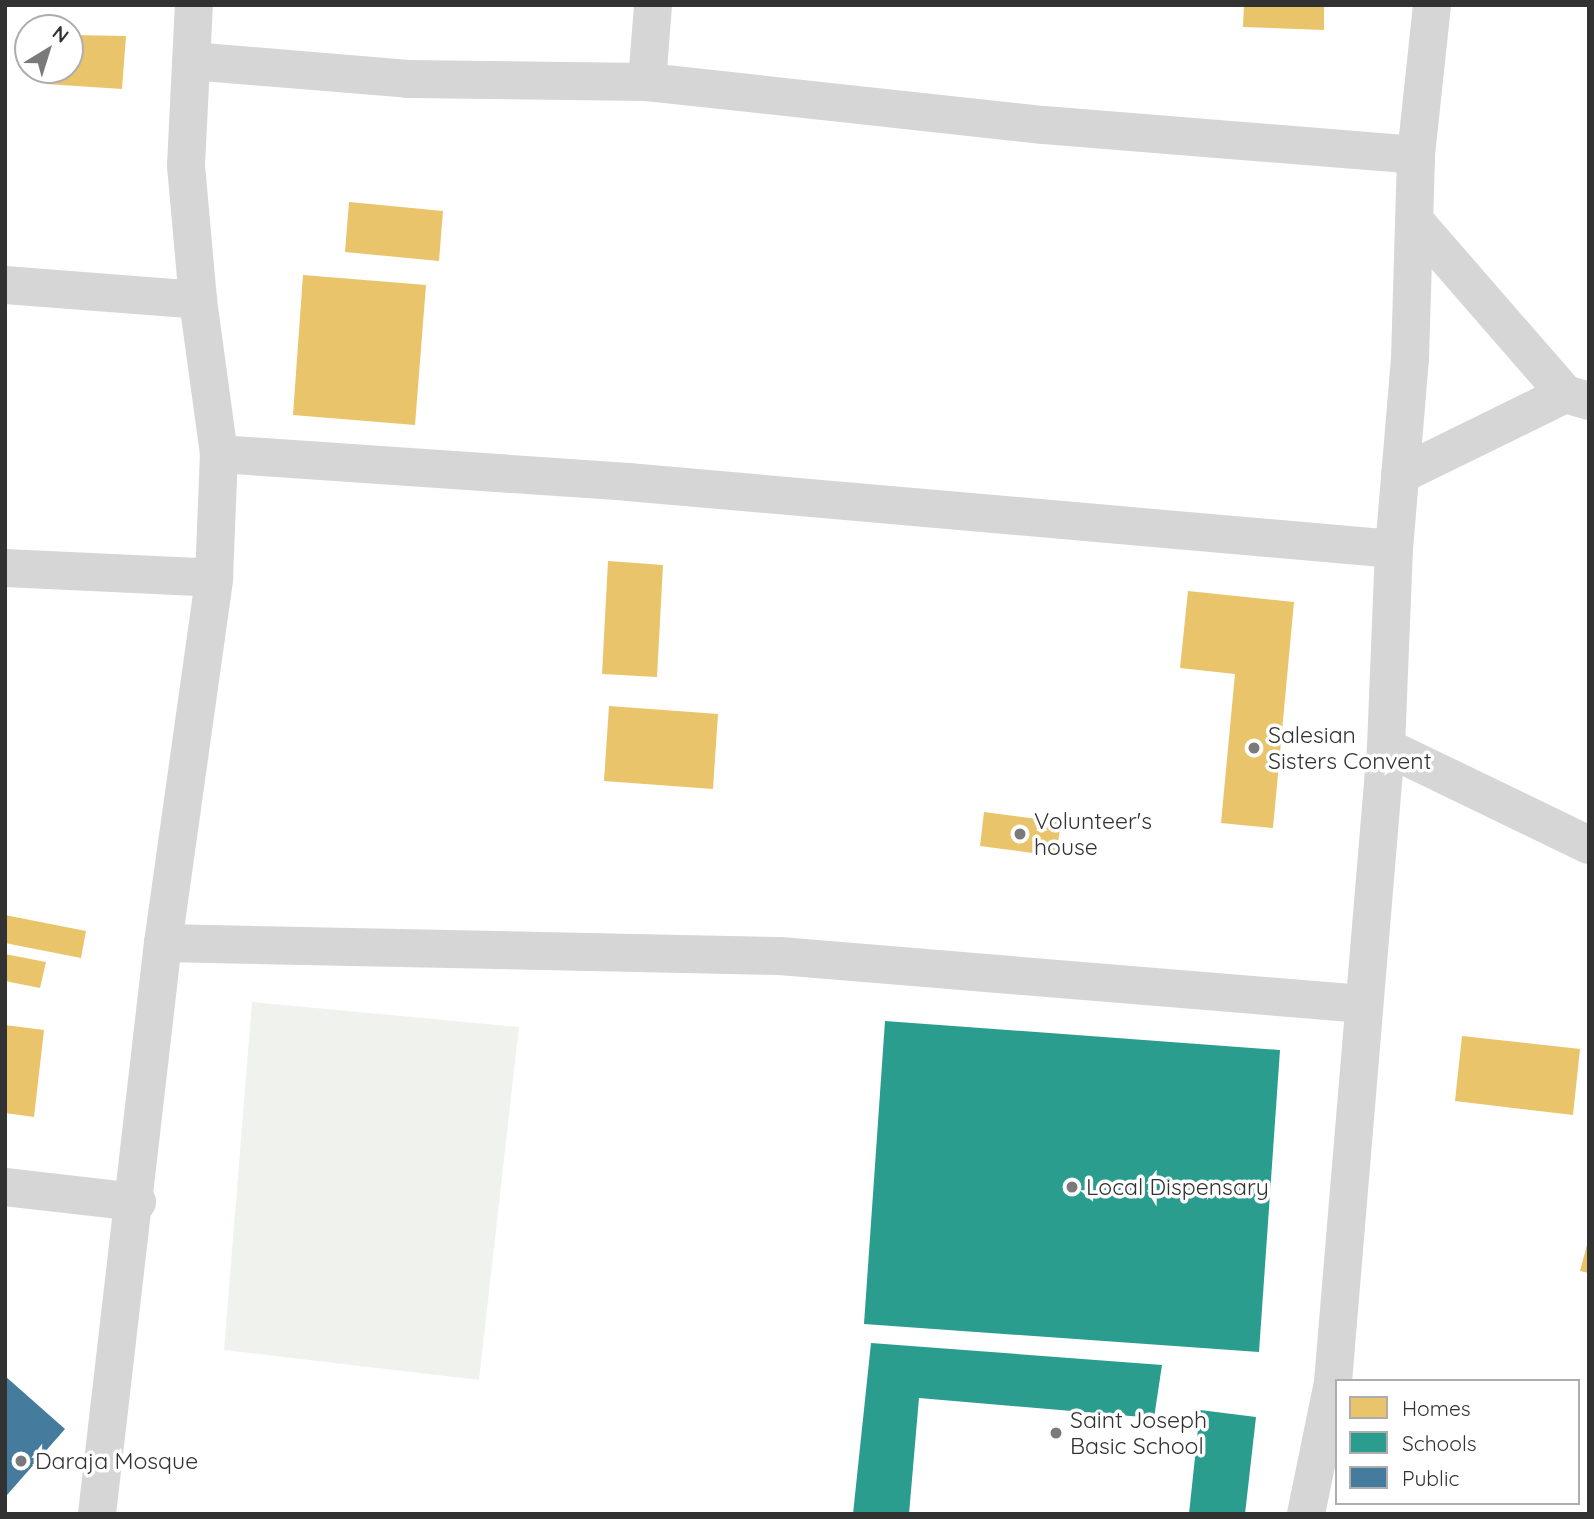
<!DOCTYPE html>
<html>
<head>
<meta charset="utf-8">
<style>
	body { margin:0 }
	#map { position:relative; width:1594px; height:1519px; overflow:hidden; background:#fff; font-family:Quicksand,sans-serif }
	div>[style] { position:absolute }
	.green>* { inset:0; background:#f0f3ed }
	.homes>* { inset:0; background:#e9c46a }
	.schools>* { inset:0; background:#2a9d8f }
	.public>* { inset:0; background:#457b9d }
	.minor>* { height:38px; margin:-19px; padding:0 19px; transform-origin:19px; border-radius:19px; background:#d6d6d6 }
	.dots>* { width:19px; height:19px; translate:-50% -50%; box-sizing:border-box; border:4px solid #fff; border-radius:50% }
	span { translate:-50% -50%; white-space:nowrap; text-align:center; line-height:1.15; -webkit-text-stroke:7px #fff; paint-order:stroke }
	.poi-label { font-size:23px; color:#323232 }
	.left { translate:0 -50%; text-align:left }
	.frame { position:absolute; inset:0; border:7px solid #323232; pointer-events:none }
	.legend { position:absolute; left:1335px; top:1379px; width:245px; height:126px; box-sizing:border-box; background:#fff; border:2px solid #adadad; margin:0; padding:9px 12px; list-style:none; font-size:21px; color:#323232 }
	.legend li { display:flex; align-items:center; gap:14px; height:35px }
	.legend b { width:35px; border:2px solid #adadad }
	.north { position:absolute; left:14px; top:14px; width:70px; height:70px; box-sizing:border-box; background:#fff; border:2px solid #adadad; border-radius:50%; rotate:38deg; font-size:19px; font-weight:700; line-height:28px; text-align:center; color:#323232 }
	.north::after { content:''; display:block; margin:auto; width:24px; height:32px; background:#7a7a7a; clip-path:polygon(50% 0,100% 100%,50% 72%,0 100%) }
</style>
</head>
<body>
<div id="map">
	<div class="green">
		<i style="clip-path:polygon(252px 1002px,519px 1027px,479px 1380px,224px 1350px)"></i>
	</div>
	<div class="homes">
		<i style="clip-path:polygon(1244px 5px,1324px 5px,1324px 30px,1243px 27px)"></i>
		<i style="clip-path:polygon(70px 35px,126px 36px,122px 89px,46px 84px,47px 70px,70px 70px)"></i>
		<i style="clip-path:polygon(349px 202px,443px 211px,439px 261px,345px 252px)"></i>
		<i style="clip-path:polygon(303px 275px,426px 285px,415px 425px,293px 415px)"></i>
		<i style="clip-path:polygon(608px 561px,663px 565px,657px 677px,602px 674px)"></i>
		<i style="clip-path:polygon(1188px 591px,1294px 602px,1273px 828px,1221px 823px,1235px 674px,1180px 668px)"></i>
		<i style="clip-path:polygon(609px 706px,718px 714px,713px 789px,604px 781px)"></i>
		<i style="clip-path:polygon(984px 812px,1061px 822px,1056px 856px,980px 846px)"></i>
		<i style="clip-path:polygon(5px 915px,86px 931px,81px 958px,5px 943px)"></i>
		<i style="clip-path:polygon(5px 954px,46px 962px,40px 988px,5px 981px)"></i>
		<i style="clip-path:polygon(5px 1025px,44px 1030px,34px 1117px,5px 1113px)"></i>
		<i style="clip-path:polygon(1462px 1036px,1580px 1049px,1573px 1115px,1455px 1101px)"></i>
		<i style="clip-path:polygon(1588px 1241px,1589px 1241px,1589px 1273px,1580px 1271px)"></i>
	</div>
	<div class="schools">
		<i style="clip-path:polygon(885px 1021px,1280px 1050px,1259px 1352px,864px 1324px)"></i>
		<i style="clip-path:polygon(871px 1343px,1162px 1365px,1154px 1418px,919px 1398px,909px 1514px,853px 1514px)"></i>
		<i style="clip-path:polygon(1200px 1410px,1256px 1417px,1245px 1514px,1189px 1514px)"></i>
	</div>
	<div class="public">
		<i style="clip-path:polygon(5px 1376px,65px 1429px,7px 1495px,5px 1494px)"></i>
	</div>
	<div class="minor">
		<i style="left:191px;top:61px;width:218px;rotate:4.7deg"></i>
		<i style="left:408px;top:79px;width:239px;rotate:0.7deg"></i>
		<i style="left:647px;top:82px;width:399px;rotate:6.2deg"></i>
		<i style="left:1044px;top:125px;width:373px;rotate:4.6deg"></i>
		<i style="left:647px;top:82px;width:77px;rotate:-85.5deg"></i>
		<i style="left:1414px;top:220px;width:230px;rotate:49deg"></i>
		<i style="left:1565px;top:394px;width:25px;rotate:16deg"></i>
		<i style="left:5px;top:285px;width:194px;rotate:4.4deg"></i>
		<i style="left:219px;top:454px;width:410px;rotate:3.9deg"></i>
		<i style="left:628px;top:482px;width:769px;rotate:5deg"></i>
		<i style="left:1400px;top:475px;width:184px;rotate:-26.1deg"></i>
		<i style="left:5px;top:568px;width:209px;rotate:2.7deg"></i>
		<i style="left:1386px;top:747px;width:225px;rotate:25.8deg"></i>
		<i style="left:163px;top:943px;width:617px;rotate:1.21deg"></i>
		<i style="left:780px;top:956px;width:585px;rotate:4.71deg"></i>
		<i style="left:5px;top:1187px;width:133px;rotate:6.5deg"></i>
		<i style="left:97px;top:1514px;width:575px;rotate:-83.41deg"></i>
		<i style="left:163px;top:943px;width:369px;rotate:-82deg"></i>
		<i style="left:214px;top:578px;width:124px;rotate:-87.7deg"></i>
		<i style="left:219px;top:454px;width:155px;rotate:-97.8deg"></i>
		<i style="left:198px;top:300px;width:135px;rotate:-95.1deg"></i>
		<i style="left:186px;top:166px;width:161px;rotate:-87.2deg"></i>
		<i style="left:1306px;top:1514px;width:135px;rotate:-78.4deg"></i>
		<i style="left:1333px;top:1382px;width:637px;rotate:-85.23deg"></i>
		<i style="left:1386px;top:747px;width:198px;rotate:-87.7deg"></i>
		<i style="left:1394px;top:549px;width:191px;rotate:-85.2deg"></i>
		<i style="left:1410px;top:359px;width:204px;rotate:-88.3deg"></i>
		<i style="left:1416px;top:155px;width:151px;rotate:-83.9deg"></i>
	</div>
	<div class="dots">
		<i style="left:1254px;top:748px;background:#7a7a7a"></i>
		<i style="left:1020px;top:834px;background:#7a7a7a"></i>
		<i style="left:1072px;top:1187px;background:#7a7a7a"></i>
		<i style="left:1056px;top:1433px;background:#7a7a7a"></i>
		<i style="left:21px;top:1461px;background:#7a7a7a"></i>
	</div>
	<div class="poi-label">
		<span class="left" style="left:1268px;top:748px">Salesian<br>Sisters Convent</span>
		<span class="left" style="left:1034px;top:834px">Volunteer's<br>house</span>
		<span class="left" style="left:1086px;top:1187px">Local Dispensary</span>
		<span class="left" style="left:1070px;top:1433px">Saint Joseph<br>Basic School</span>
		<span class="left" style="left:35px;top:1461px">Daraja Mosque</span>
	</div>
	<div class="frame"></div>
	<ul class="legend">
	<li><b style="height:19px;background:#e9c46a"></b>Homes</li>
	<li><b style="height:19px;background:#2a9d8f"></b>Schools</li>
	<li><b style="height:19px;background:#457b9d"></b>Public</li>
	</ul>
	<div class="north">N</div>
</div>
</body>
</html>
